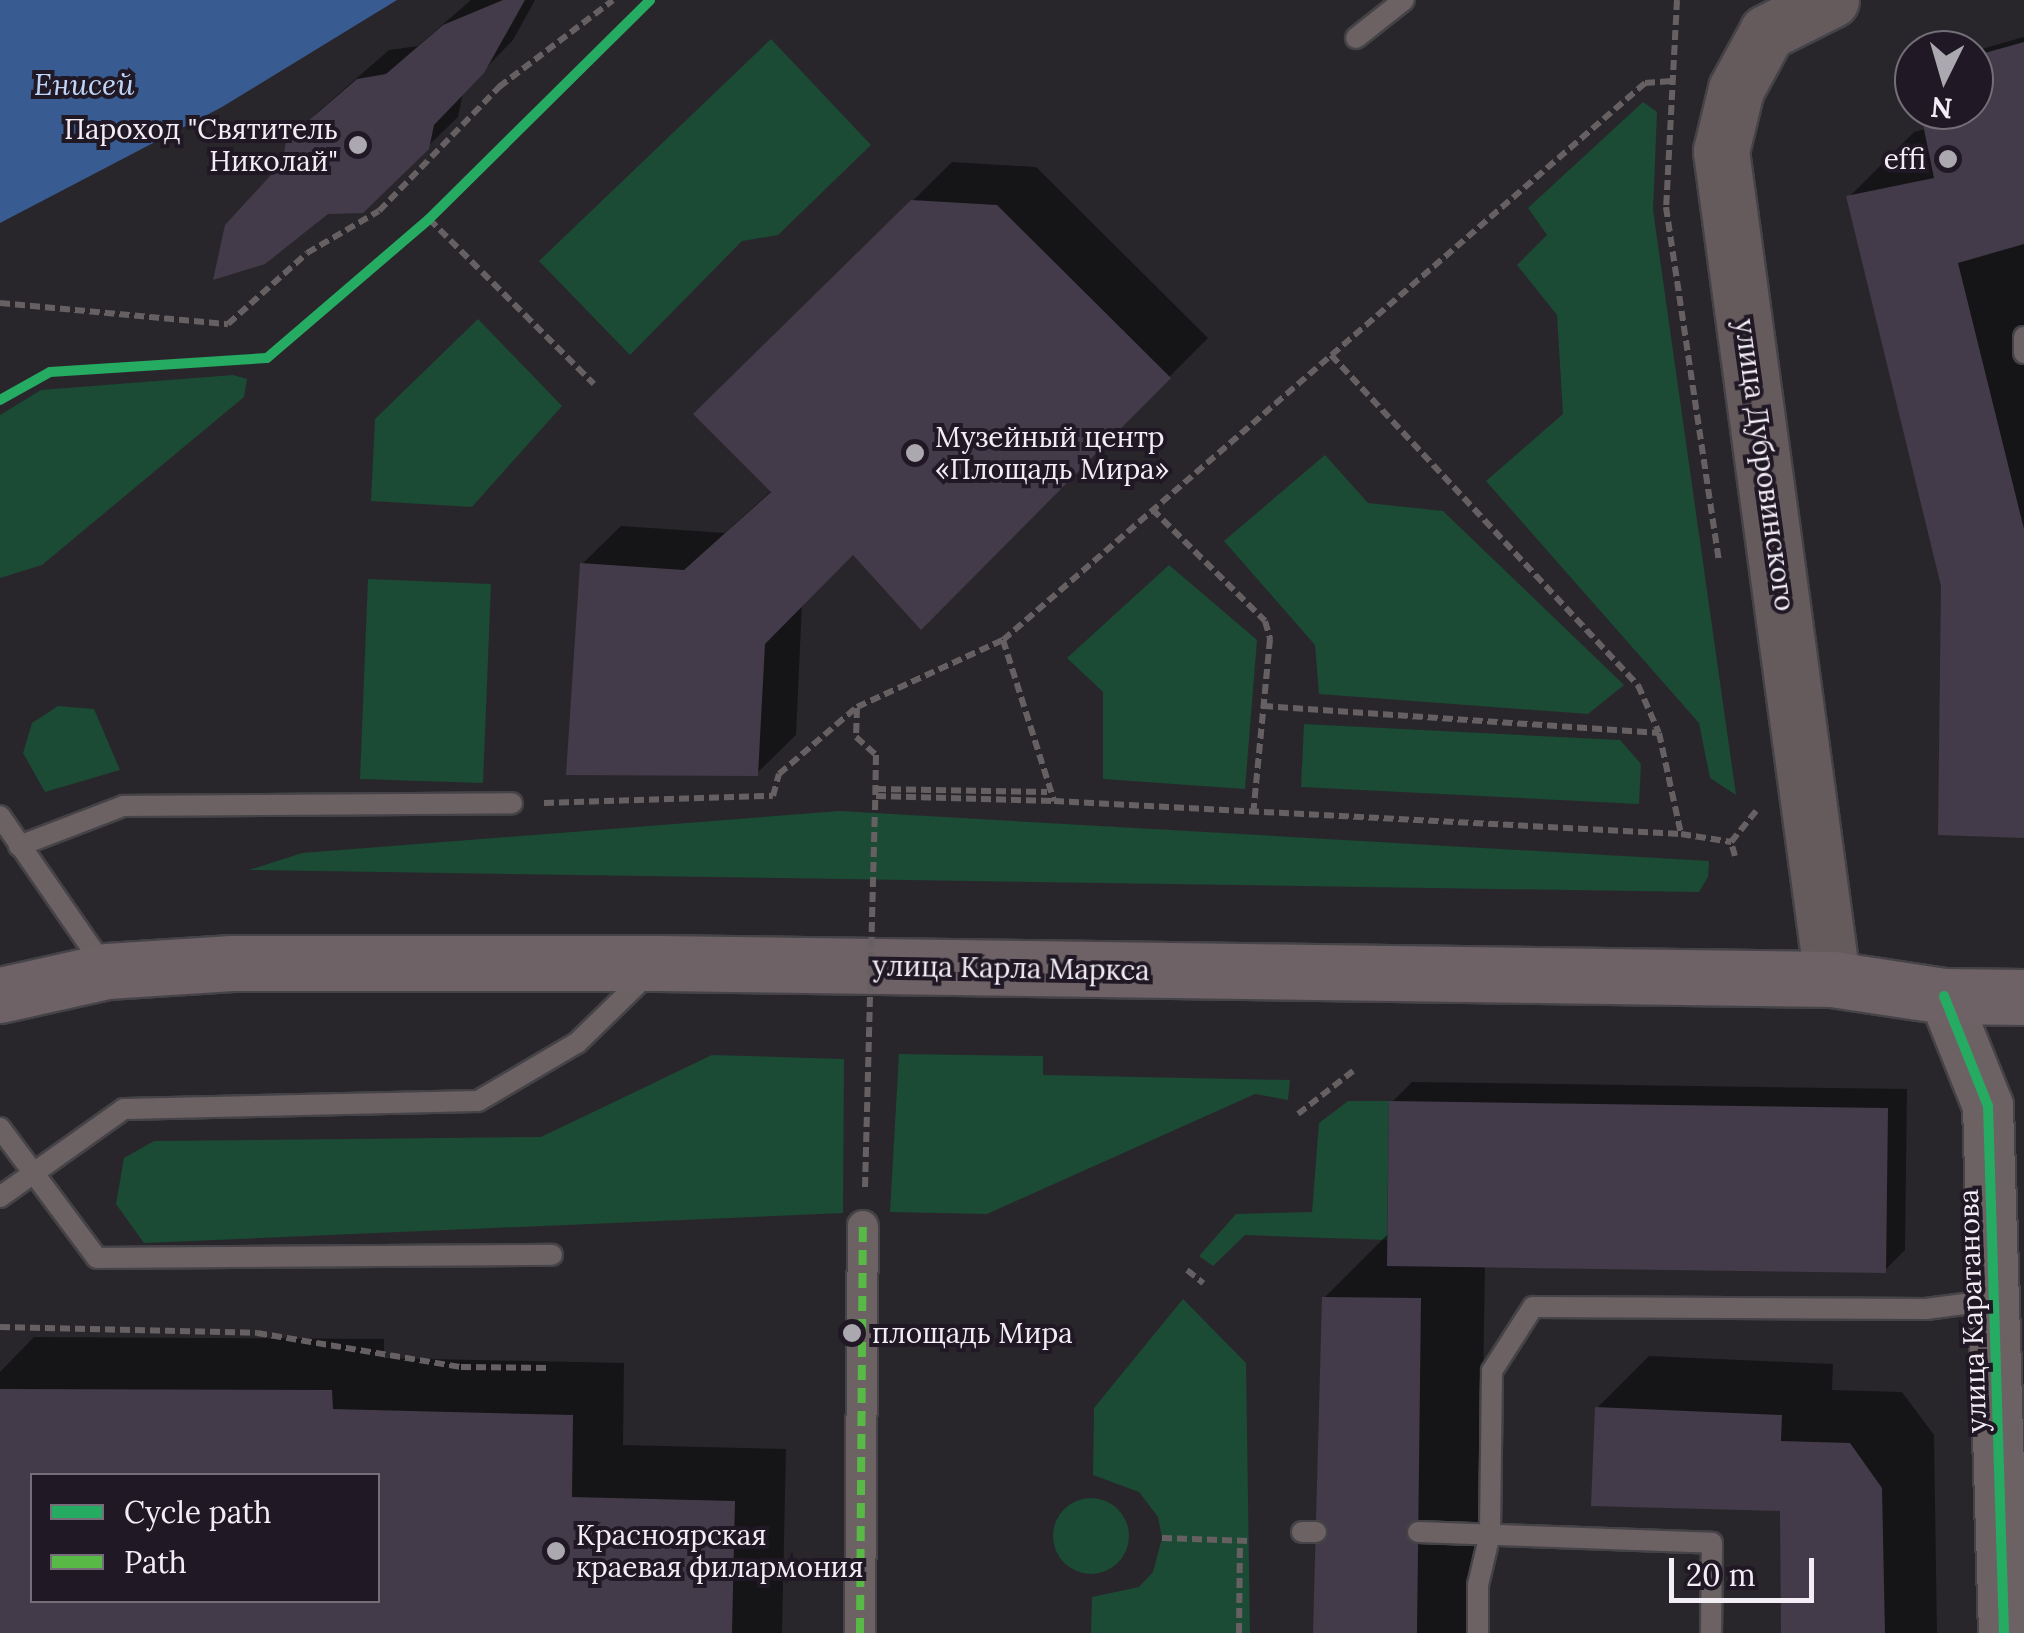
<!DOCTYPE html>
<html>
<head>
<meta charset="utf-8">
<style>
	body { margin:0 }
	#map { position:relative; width:2024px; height:1633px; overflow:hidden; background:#29262b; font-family:Lora,serif }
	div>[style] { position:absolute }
	.green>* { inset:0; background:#1b4a35 }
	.round { border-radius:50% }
	.water>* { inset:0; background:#385b91 }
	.shadow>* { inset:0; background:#0007 }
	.building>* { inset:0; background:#433b49 }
	.path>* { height:6px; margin-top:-3px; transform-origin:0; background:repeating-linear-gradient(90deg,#666062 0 10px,transparent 0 15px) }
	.roads { filter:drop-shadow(2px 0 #454347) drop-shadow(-2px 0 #454347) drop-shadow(0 2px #454347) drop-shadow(0 -2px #454347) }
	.service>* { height:20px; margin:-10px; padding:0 10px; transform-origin:10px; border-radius:10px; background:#6c6263 }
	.pedestrian>* { height:30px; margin:-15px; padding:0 15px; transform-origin:15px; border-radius:15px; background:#6c6263 }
	.tertiary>* { height:50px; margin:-25px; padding:0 25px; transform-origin:25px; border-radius:25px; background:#6c6263 }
	.secondary>* { height:55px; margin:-27.5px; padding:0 27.5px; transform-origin:27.5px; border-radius:27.5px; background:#655b5d }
	.primary>* { height:55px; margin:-27.5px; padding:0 27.5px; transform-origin:27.5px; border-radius:27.5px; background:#6e6266 }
	.path-bridge>* { height:6px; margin-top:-3px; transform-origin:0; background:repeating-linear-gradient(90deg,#666062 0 10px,transparent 0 15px) }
	.quiet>* { height:8px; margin-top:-4px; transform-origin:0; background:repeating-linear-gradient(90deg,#58b947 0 15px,transparent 0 23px) }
	.cycleway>* { height:10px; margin:-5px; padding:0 5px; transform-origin:5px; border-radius:5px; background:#26ab63 }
	.dots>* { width:28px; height:28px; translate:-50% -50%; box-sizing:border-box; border:5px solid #201925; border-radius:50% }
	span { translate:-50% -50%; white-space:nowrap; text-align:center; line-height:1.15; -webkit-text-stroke:8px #201925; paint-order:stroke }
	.poi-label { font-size:28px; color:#f3eef6 }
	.right { translate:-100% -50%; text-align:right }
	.left { translate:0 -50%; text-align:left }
	.street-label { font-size:28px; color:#f3eef6 }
	.water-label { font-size:30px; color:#bfd5f8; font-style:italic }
	.legend { position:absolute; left:30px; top:1473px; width:350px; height:130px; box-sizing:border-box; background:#201925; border:2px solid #746e79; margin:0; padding:12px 18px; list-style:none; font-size:30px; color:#f3eef6 }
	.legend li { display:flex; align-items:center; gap:20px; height:50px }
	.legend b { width:50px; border:2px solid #746e79 }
	.north { position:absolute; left:1894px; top:30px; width:100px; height:100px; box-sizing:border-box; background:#201925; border:2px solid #746e79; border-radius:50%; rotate:185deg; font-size:28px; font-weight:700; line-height:40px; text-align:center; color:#f3eef6 }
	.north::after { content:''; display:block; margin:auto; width:35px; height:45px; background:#aca8af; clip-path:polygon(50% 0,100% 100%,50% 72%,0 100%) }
	.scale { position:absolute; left:1669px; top:1558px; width:145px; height:45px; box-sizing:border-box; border:5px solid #f3eef6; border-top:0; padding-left:12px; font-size:30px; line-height:35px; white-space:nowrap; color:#f3eef6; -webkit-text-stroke:8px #201925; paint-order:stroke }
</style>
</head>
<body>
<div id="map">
	<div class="green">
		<i style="clip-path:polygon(771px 39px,871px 145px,778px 235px,742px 241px,630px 355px,539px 261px)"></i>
		<i style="clip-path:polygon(1643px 102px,1657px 112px,1653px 210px,1736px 795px,1710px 778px,1699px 723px,1486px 481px,1563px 414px,1557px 315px,1517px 265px,1547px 235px,1528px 208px)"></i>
		<i style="clip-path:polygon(478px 319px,562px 406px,472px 507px,371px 501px,375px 419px)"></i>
		<i style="clip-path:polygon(233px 375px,247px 379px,244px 397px,42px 565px,0 578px,0 415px,41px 390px)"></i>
		<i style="clip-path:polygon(1325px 455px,1368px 503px,1443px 511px,1624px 685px,1588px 714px,1319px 694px,1315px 645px,1224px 541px)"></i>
		<i style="clip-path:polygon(1169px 565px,1257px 640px,1245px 789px,1103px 779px,1103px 692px,1067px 658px)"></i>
		<i style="clip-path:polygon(368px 579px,491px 584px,483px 783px,360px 779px)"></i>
		<i style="clip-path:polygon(58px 706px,94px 709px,120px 770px,45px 792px,23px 753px,32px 723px)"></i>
		<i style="clip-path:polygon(1304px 724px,1620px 740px,1641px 764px,1639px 804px,1301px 787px)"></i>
		<i style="clip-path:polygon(840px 811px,1709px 861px,1708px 877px,1699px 892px,249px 870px,302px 853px)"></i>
		<i style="clip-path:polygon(899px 1054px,1043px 1056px,1043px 1075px,1290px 1080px,1288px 1100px,1255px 1094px,987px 1214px,890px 1212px)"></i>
		<i style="clip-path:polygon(712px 1055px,844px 1059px,843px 1213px,144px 1243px,116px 1204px,124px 1158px,154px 1141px,541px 1137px)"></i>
		<i style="clip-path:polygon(1348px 1101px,1389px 1101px,1387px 1240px,1245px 1235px,1213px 1266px,1199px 1256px,1236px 1214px,1312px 1212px,1319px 1123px)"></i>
		<i style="clip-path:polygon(1183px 1299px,1246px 1363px,1250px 1633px,1091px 1633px,1092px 1597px,1139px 1587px,1153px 1572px,1162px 1538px,1158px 1517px,1139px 1492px,1093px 1475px,1094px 1408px)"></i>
		<i class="round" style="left:1053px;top:1498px;width:76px;height:76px"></i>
	</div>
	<div class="water">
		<i style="clip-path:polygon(0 0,397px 0,222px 107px,0 223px)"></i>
	</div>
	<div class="shadow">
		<i style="clip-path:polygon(471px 0,535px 0,513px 40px,463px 92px,458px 117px,427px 147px,285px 163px,288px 141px,319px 111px,389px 50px,418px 46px)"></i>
		<i style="clip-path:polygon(2024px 37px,2024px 836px,1943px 585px,1849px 197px,1914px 132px,1925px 129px,1920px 110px,1974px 110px,1974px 51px)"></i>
		<i style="clip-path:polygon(952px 162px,1036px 167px,1208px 338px,921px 626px,853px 552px,802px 603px,796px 735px,757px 773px,582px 564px,621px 526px,725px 533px,772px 490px,697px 414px)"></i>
		<i style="clip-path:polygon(1412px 1082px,1907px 1089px,1905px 1250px,1885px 1270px,1485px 1265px,1479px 1633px,1316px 1633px,1324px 1298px,1390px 1232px,1392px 1102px)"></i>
		<i style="clip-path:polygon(evenodd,34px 1337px,384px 1339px,384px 1358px,624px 1363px,623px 1445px,786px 1449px,782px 1633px,0 1633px,0 1372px,34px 1337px,32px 1476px,378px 1476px,378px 1600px,32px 1600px,32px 1476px)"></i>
		<i style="clip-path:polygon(1649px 1356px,1833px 1364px,1832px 1390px,1902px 1392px,1934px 1435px,1937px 1633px,1783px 1633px,1783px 1509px,1597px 1408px)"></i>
	</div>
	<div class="building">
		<i style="clip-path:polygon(503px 0,525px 0,484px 73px,434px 125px,429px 149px,363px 213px,328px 214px,265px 264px,213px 280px,225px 225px,283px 162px,286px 140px,357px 79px,386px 74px,443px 25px)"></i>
		<i style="clip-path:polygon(2024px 42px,2024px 244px,1958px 263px,2024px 529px,2024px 838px,1938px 835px,1941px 586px,1846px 196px,1934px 178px,1920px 110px,1974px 110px,1974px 56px)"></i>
		<i style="clip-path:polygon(911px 200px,997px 205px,1171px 378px,921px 630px,853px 555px,765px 644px,758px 776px,566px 775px,580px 563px,684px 570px,771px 492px,693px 414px)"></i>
		<i style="clip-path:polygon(1389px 1101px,1888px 1108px,1886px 1273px,1387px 1266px)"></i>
		<i style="clip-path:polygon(1322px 1297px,1421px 1298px,1417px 1633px,1313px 1633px)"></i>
		<i style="clip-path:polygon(evenodd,0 1389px,332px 1390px,333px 1409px,573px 1415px,572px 1497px,735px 1501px,732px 1633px,0 1633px,0 1389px,32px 1476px,378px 1476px,378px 1600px,32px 1600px,32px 1476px)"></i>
		<i style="clip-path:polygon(1595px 1407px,1782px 1415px,1781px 1441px,1850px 1443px,1882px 1488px,1885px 1633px,1781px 1633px,1780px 1511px,1591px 1506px)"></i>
	</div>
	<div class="path">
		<i style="left:1677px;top:0;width:207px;rotate:93deg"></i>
		<i style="left:1666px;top:207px;width:359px;rotate:81.5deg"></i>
		<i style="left:429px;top:219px;width:233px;rotate:45deg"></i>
		<i style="left:0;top:303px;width:229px;rotate:5.3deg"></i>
		<i style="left:228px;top:324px;width:106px;rotate:-41.9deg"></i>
		<i style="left:307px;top:253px;width:83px;rotate:-30.3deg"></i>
		<i style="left:379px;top:211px;width:173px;rotate:-45.9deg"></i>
		<i style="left:499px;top:87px;width:143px;rotate:-37.3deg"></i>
		<i style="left:1331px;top:355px;width:451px;rotate:47.1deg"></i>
		<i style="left:1638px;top:685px;width:52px;rotate:66.4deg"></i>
		<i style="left:1659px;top:733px;width:103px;rotate:77.7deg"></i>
		<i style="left:1681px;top:834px;width:51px;rotate:9.1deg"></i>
		<i style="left:1152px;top:509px;width:159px;rotate:44.7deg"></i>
		<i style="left:1265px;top:621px;width:19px;rotate:74deg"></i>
		<i style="left:1270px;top:639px;width:178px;rotate:95.5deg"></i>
		<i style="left:1003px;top:640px;width:169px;rotate:72.4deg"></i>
		<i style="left:1054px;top:801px;width:628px;rotate:3.01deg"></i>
		<i style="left:1263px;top:706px;width:397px;rotate:3.9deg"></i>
		<i style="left:857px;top:708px;width:29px;rotate:92deg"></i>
		<i style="left:856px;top:737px;width:27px;rotate:42deg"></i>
		<i style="left:876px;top:755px;width:58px;rotate:91deg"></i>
		<i style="left:876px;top:789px;width:171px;rotate:1deg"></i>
		<i style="left:876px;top:796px;width:177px;rotate:1.6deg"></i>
		<i style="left:544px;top:803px;width:229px;rotate:-1.8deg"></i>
		<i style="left:773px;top:796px;width:23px;rotate:-75deg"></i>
		<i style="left:779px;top:774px;width:103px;rotate:-40.7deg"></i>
		<i style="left:857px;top:707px;width:161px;rotate:-24.7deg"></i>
		<i style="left:1003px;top:640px;width:850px;rotate:-40.94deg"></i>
		<i style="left:1645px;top:83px;width:28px;rotate:-4deg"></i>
		<i style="left:1735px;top:856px;width:15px;rotate:-106deg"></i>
		<i style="left:1731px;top:842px;width:40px;rotate:-51deg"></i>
		<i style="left:1298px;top:1114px;width:70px;rotate:-38deg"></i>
		<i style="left:1187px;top:1270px;width:21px;rotate:39deg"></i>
		<i style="left:0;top:1327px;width:257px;rotate:1.3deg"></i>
		<i style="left:257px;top:1333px;width:207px;rotate:9.5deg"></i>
		<i style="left:461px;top:1367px;width:89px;rotate:0.6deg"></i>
		<i style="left:1162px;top:1538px;width:88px;rotate:2deg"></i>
		<i style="left:1239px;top:1633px;width:92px;rotate:-89.4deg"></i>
	</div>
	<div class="roads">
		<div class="service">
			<i style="left:1356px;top:38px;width:61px;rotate:-38.4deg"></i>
			<i style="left:2024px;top:337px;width:16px;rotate:90deg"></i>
			<i style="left:0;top:816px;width:183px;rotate:55.3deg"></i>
			<i style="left:19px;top:846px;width:111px;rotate:-21deg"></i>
			<i style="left:123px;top:806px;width:389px;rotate:-0.4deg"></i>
			<i style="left:0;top:1128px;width:162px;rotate:53.3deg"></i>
			<i style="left:97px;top:1258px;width:455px;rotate:-0.4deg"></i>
			<i style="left:0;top:1197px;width:152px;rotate:-35.4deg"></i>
			<i style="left:124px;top:1109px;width:354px;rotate:-1.3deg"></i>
			<i style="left:478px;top:1101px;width:115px;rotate:-30.4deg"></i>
			<i style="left:577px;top:1043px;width:102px;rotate:-44.2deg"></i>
			<i style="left:1302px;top:1532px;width:14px"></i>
			<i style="left:1418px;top:1532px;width:294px;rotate:2.1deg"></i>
			<i style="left:1712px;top:1543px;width:90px;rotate:90.6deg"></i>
			<i style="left:1478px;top:1633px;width:48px;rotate:-90deg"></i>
			<i style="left:1478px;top:1585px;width:52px;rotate:-76.8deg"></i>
			<i style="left:1490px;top:1534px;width:163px;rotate:-89.3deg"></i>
			<i style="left:1492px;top:1371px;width:76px;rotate:-57.4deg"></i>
			<i style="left:1533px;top:1307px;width:393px;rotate:0.3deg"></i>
			<i style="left:1926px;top:1309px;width:69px;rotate:-7.5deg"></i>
		</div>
		<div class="pedestrian">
			<i style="left:860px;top:1633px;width:407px;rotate:-89.6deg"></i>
		</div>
		<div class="tertiary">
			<i style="left:1944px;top:996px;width:118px;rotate:68.2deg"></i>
			<i style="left:1988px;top:1106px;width:527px;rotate:88.26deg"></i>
		</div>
		<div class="secondary">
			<i style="left:1831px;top:0;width:72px;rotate:153.4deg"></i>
			<i style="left:1767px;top:32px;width:65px;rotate:118.5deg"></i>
			<i style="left:1736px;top:89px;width:64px;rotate:103.6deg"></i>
			<i style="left:1721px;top:151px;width:835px;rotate:82.36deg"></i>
		</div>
		<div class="primary">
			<i style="left:0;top:995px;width:110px;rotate:-12.6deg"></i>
			<i style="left:107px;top:971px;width:125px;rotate:-3.7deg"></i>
			<i style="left:232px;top:963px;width:427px"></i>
			<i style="left:659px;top:963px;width:1173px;rotate:0.78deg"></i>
			<i style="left:1832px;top:979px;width:113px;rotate:8.6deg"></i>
			<i style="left:1944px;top:996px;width:80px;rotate:0.7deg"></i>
		</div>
	</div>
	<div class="path-bridge">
		<i style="left:865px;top:1187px;width:374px;rotate:-88.5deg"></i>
	</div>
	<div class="quiet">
		<i style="left:860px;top:1633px;width:407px;rotate:-89.6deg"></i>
	</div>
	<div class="cycleway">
		<i style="left:0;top:400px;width:57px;rotate:-29.2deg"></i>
		<i style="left:50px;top:372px;width:217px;rotate:-3.7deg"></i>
		<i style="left:267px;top:358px;width:213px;rotate:-40.6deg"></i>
		<i style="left:429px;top:219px;width:311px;rotate:-44.7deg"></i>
		<i style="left:1944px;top:996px;width:118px;rotate:68.2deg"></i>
		<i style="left:1988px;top:1106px;width:527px;rotate:88.26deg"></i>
	</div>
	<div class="dots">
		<i style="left:358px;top:145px;background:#aca8af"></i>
		<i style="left:1948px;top:159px;background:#aca8af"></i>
		<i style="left:915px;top:453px;background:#aca8af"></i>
		<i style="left:852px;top:1333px;background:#aca8af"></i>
		<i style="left:556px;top:1551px;background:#aca8af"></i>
	</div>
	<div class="poi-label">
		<span class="right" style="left:338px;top:145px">Пароход "Святитель<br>Николай"</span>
		<span class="right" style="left:1926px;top:159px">effi</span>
		<span class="left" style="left:935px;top:453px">Музейный центр<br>«Площадь Мира»</span>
		<span class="left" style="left:872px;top:1333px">площадь Мира</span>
		<span class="left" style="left:576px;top:1551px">Красноярская<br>краевая филармония</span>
	</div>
	<div class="street-label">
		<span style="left:1765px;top:465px;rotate:82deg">улица Дубровинского</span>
		<span style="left:1011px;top:968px;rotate:1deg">улица Карла Маркса</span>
		<span style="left:1972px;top:1311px;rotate:-92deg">улица Каратанова</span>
	</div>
	<div class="water-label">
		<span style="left:84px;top:84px">Енисей</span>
	</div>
	<ul class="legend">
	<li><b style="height:12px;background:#26ab63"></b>Cycle path</li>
	<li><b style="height:12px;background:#58b947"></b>Path</li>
	</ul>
	<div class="north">N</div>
	<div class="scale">20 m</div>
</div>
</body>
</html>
